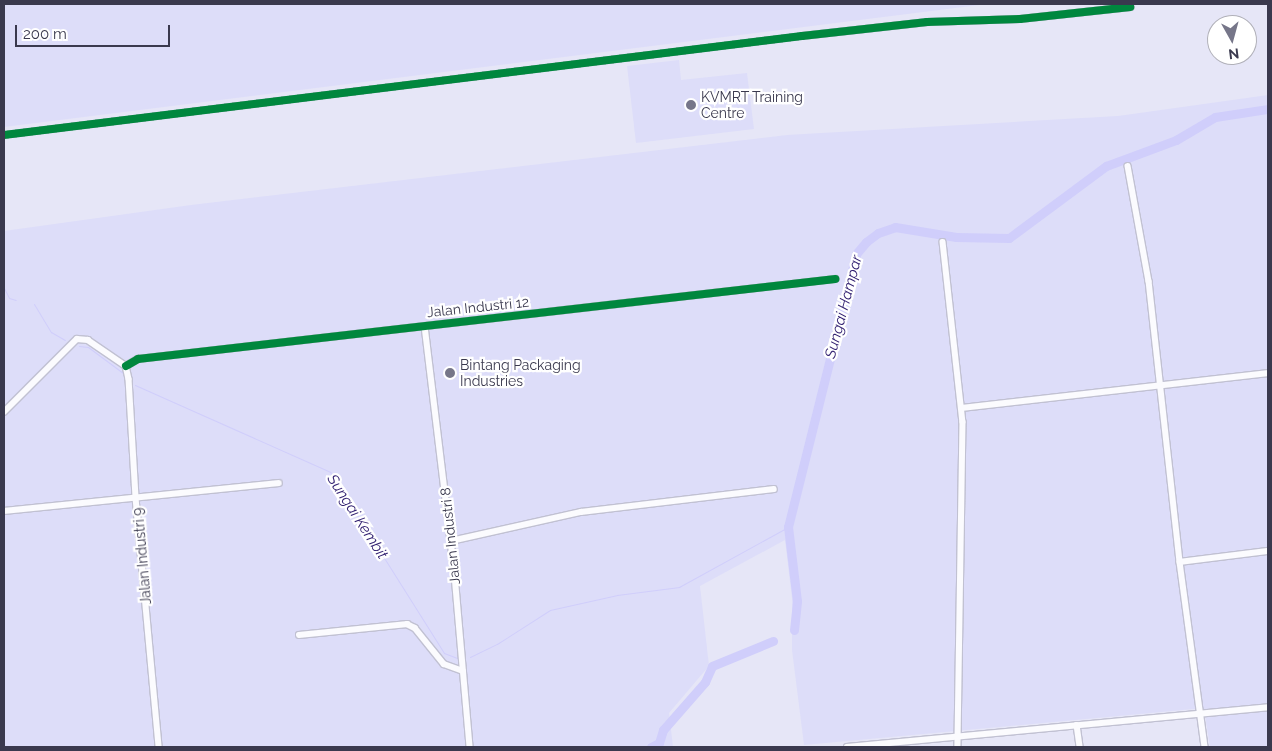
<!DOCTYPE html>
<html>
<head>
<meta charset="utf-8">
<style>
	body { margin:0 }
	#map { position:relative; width:1272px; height:751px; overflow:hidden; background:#e6e6f7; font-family:Raleway,sans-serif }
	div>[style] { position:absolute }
	.built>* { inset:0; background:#ddddf9 }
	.stream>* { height:1px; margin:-0.5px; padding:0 0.5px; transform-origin:0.5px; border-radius:0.5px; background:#d0cefb }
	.river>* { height:9px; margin:-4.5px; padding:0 4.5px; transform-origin:4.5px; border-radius:4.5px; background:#d0cefb }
	.roads { filter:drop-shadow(1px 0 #c1c1d2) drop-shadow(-1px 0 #c1c1d2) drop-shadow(0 1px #c1c1d2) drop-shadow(0 -1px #c1c1d2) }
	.minor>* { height:5.5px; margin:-2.75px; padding:0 2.75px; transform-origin:2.75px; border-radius:2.75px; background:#fbfbfe }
	.cycleway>* { height:8px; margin:-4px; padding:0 4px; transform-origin:4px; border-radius:4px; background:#00873e }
	.dots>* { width:14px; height:14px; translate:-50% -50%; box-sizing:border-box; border:2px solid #fff; border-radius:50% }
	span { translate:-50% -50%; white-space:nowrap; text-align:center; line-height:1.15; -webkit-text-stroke:4.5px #fff; paint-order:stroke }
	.poi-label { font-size:14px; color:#3a394e }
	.left { translate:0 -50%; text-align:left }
	.street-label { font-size:14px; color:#3a394e }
	.water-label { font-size:15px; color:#332272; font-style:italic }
	.frame { position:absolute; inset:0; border:5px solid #3a394e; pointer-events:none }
	.north { position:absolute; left:1207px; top:15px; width:50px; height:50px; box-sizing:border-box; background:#fff; border:1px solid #b0b0b8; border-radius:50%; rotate:173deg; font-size:14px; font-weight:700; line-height:20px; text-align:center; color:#3a394e }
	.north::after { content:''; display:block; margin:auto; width:18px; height:22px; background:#767689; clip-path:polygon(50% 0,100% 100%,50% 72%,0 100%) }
	.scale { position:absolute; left:15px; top:25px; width:155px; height:22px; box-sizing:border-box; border:2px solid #3a394e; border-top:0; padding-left:6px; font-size:15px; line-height:18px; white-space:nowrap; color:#3a394e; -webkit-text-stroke:4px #fff; paint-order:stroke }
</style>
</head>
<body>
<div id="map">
	<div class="built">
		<i style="clip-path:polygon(4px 4px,987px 4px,4px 127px)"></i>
		<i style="clip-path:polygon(679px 60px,681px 80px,747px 73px,754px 129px,636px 143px,627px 66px)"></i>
		<i style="clip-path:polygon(1268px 95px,1268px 747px,1210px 747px,1204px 708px,804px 745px,792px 650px,792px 598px,785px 540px,700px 586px,709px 666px,669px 713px,673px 747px,4px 747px,4px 231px,191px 205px,787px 135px,1118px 116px)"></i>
	</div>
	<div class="stream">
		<i style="left:4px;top:288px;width:11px;rotate:63deg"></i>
		<i style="left:9px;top:298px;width:7px;rotate:16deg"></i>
		<i style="left:34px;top:304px;width:33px;rotate:59deg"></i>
		<i style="left:51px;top:332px;width:16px;rotate:30deg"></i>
		<i style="left:79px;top:346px;width:9px;rotate:6deg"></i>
		<i style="left:88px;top:347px;width:44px;rotate:36.6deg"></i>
		<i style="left:135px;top:385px;width:214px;rotate:24deg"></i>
		<i style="left:330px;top:472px;width:214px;rotate:57.8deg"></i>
		<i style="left:444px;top:653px;width:14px;rotate:21deg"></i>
		<i style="left:470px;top:657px;width:30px;rotate:-26deg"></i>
		<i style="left:497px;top:644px;width:63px;rotate:-32.7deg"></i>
		<i style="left:550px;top:610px;width:69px;rotate:-12.6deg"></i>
		<i style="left:617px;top:595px;width:63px;rotate:-7.4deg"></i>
		<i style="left:679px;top:587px;width:124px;rotate:-28.8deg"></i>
	</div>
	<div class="river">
		<i style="left:794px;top:630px;width:29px;rotate:-84deg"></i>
		<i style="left:797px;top:601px;width:75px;rotate:-96.9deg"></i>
		<i style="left:788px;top:527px;width:281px;rotate:-76deg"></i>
		<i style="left:856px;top:254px;width:16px;rotate:-50deg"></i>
		<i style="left:866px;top:242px;width:15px;rotate:-37deg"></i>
		<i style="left:878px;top:233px;width:18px;rotate:-19deg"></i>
		<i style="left:895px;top:227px;width:62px;rotate:9.3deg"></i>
		<i style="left:956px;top:237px;width:53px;rotate:1.1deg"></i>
		<i style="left:1009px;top:238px;width:121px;rotate:-36.6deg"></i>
		<i style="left:1106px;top:166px;width:75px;rotate:-20.4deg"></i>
		<i style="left:1176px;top:140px;width:45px;rotate:-30.5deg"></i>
		<i style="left:1215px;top:117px;width:54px;rotate:-8.6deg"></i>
		<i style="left:651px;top:747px;width:9px;rotate:-27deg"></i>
		<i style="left:659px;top:743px;width:14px;rotate:-73deg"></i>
		<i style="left:663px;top:730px;width:64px;rotate:-48.8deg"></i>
		<i style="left:705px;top:682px;width:17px;rotate:-66deg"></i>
		<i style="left:712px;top:666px;width:66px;rotate:-22.3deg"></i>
	</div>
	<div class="roads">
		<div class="minor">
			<i style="left:4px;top:135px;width:804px;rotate:-7.07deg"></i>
			<i style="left:802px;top:36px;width:126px;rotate:-6.4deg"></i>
			<i style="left:927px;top:22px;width:93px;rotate:-1.8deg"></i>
			<i style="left:1020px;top:19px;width:111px;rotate:-6.2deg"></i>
			<i style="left:1128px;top:166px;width:117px;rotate:79.7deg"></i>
			<i style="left:1149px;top:281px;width:283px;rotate:83.7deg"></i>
			<i style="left:1180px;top:562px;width:187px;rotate:82.3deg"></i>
			<i style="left:943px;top:242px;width:181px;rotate:83.7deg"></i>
			<i style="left:963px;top:422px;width:325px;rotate:90.9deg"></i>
			<i style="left:425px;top:326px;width:251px;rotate:83.1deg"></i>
			<i style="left:455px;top:575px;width:173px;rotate:85deg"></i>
			<i style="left:126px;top:366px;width:14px;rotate:-30deg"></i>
			<i style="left:138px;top:359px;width:702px;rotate:-6.55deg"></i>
			<i style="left:126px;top:366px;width:13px;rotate:77deg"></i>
			<i style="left:129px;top:379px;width:119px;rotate:86.6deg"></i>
			<i style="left:136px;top:498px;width:250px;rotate:84.7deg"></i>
			<i style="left:962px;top:408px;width:308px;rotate:-6.5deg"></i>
			<i style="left:4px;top:412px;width:103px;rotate:-45deg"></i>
			<i style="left:77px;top:339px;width:11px;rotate:5deg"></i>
			<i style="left:88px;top:340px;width:46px;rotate:34.4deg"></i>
			<i style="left:4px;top:511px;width:276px;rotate:-5.8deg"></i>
			<i style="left:451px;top:541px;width:133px;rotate:-12.6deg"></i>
			<i style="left:581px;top:512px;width:194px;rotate:-6.8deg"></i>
			<i style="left:1180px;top:562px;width:89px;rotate:-7.1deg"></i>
			<i style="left:299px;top:635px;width:109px;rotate:-5.8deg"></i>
			<i style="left:407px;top:624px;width:9px;rotate:27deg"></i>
			<i style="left:415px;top:628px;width:46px;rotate:51.1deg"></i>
			<i style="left:444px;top:664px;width:20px;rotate:20deg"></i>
			<i style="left:1077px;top:725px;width:22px;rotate:82deg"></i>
			<i style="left:847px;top:747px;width:423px;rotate:-5.4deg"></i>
		</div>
	</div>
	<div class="cycleway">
		<i style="left:4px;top:135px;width:804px;rotate:-7.07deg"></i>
		<i style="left:802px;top:36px;width:126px;rotate:-6.4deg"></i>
		<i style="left:927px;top:22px;width:93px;rotate:-1.8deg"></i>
		<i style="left:1020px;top:19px;width:111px;rotate:-6.2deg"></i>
		<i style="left:126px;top:366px;width:14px;rotate:-30deg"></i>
		<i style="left:138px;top:359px;width:702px;rotate:-6.55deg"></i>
	</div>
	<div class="dots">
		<i style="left:691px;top:105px;background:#767689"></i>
		<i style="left:450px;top:373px;background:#767689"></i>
	</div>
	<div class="poi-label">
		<span class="left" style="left:701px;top:105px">KVMRT Training<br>Centre</span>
		<span class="left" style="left:460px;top:373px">Bintang Packaging<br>Industries</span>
	</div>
	<div class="street-label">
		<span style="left:478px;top:307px;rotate:-6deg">Jalan Industri 12</span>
		<span style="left:450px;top:536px;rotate:-96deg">Jalan Industri 8</span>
		<span style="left:142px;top:556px;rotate:-95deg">Jalan Industri 9</span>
	</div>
	<div class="water-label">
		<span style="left:844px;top:307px;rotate:-75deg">Sungai Hampar</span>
		<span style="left:357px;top:517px;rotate:57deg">Sungai Kembit</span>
	</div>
	<div class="frame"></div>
	<div class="north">N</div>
	<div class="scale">200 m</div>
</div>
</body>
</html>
